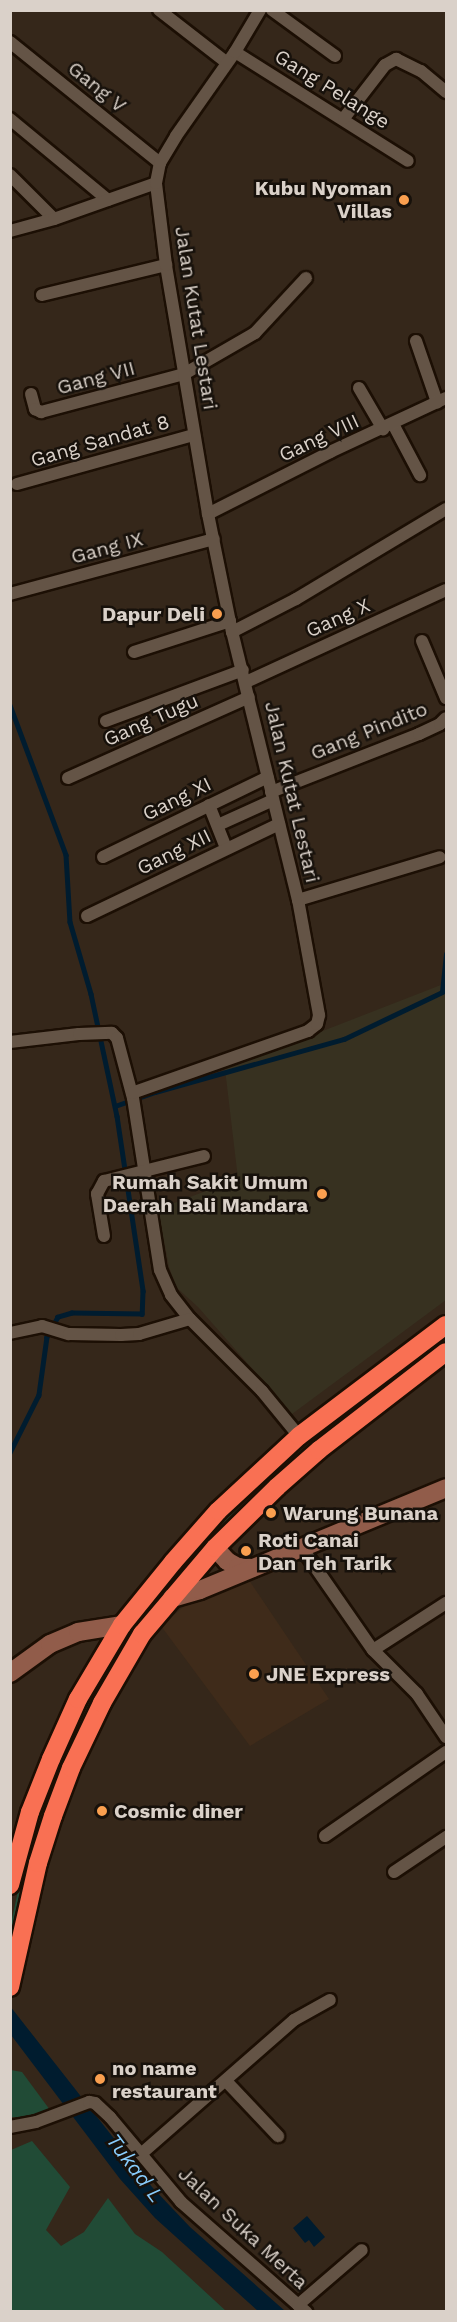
<!DOCTYPE html>
<html>
<head>
<meta charset="utf-8">
<style>
	body { margin:0 }
	#map { position:relative; width:457px; height:2322px; overflow:hidden; background:#35271a; font-family:"Work Sans",sans-serif }
	div>[style] { position:absolute }
	.built>* { inset:0; background:#3f2b1a }
	.medical>* { inset:0; background:#373120 }
	.green>* { inset:0; background:#214b36 }
	.water>* { inset:0; background:#001c2f }
	.stream>* { height:4.5px; margin:-2.25px; padding:0 2.25px; transform-origin:2.25px; border-radius:2.25px; background:#001c2f }
	.roads { filter:drop-shadow(2px 0 #1c0f04) drop-shadow(-2px 0 #1c0f04) drop-shadow(0 2px #1c0f04) drop-shadow(0 -2px #1c0f04) }
	.street>* { height:12px; margin:-6px; padding:0 6px; transform-origin:6px; border-radius:6px; background:#645446 }
	.secondary>* { height:18px; margin:-9px; padding:0 9px; transform-origin:9px; border-radius:9px; background:#915c4a }
	.highway>* { height:18px; margin:-9px; padding:0 9px; transform-origin:9px; border-radius:9px; background:#f97053 }
	.dots>* { width:16px; height:16px; translate:-50% -50%; box-sizing:border-box; border:3px solid #17110b; border-radius:50% }
	span { translate:-50% -50%; white-space:nowrap; text-align:center; line-height:1.15; -webkit-text-stroke:5px #17110b; paint-order:stroke }
	.street-label { font-size:20px; color:#dad1c9 }
	.poi-label { font-size:20px; color:#dad1c9; font-weight:700 }
	.right { translate:-100% -50%; text-align:right }
	.left { translate:0 -50%; text-align:left }
	.water-label { font-size:21px; color:#88ccfc; font-style:italic }
	.frame { position:absolute; inset:0; border:12px solid #dad1c9; pointer-events:none }
</style>
</head>
<body>
<div id="map">
	<div class="built">
		<i style="clip-path:polygon(249px 1580px,329px 1699px,250px 1746px,161px 1626px,188px 1603px)"></i>
	</div>
	<div class="medical">
		<i style="clip-path:polygon(446px 983px,446px 1300px,292px 1414px,198px 1307px,176px 1287px,169px 1267px,158px 1209px,238px 1179px,225px 1069px)"></i>
	</div>
	<div class="green">
		<i style="clip-path:polygon(446px 1336px,446px 1344px,304px 1454px,249px 1501px,185px 1570px,133px 1636px,94px 1701px,11px 1949px,11px 1923px,24px 1864px,55px 1770px,101px 1677px,128px 1633px,179px 1565px,245px 1497px,300px 1450px)"></i>
		<i style="clip-path:polygon(11px 2070px,22px 2072px,50px 2110px,23px 2118px,11px 2117px)"></i>
		<i style="clip-path:polygon(32px 2141px,70px 2187px,46px 2230px,61px 2246px,84px 2232px,108px 2198px,135px 2234px,162px 2252px,226px 2311px,11px 2311px,11px 2150px)"></i>
	</div>
	<div class="water">
		<i style="clip-path:polygon(10px 2006px,152px 2187px,190px 2227px,285px 2311px,258px 2311px,155px 2218px,120px 2179px,11px 2035px)"></i>
		<i style="clip-path:polygon(307px 2216px,325px 2237px,314px 2247px,309px 2240px,305px 2243px,293px 2228px)"></i>
	</div>
	<div class="stream">
		<i style="left:10px;top:705px;width:160px;rotate:69.5deg"></i>
		<i style="left:66px;top:855px;width:67px;rotate:86.6deg"></i>
		<i style="left:70px;top:922px;width:75px;rotate:73.7deg"></i>
		<i style="left:91px;top:994px;width:125px;rotate:78deg"></i>
		<i style="left:117px;top:1116px;width:177px;rotate:81.5deg"></i>
		<i style="left:143px;top:1291px;width:23px;rotate:92deg"></i>
		<i style="left:142px;top:1314px;width:70px;rotate:-179.2deg"></i>
		<i style="left:72px;top:1313px;width:15px;rotate:164deg"></i>
		<i style="left:58px;top:1317px;width:23px;rotate:119deg"></i>
		<i style="left:47px;top:1337px;width:59px;rotate:97.9deg"></i>
		<i style="left:39px;top:1395px;width:65px;rotate:116.6deg"></i>
		<i style="left:115px;top:1106px;width:42px;rotate:-19.3deg"></i>
		<i style="left:155px;top:1092px;width:196px;rotate:-15.7deg"></i>
		<i style="left:344px;top:1039px;width:109px;rotate:-25.6deg"></i>
		<i style="left:442px;top:992px;width:38px;rotate:-84deg"></i>
	</div>
	<div class="roads">
		<div class="street">
			<i style="left:159px;top:10px;width:86px;rotate:37.9deg"></i>
			<i style="left:272px;top:10px;width:78px;rotate:36.1deg"></i>
			<i style="left:10px;top:42px;width:193px;rotate:38.9deg"></i>
			<i style="left:235px;top:52px;width:204px;rotate:32.2deg"></i>
			<i style="left:344px;top:118px;width:67px;rotate:-52.3deg"></i>
			<i style="left:385px;top:65px;width:13px;rotate:-29deg"></i>
			<i style="left:396px;top:59px;width:28px;rotate:26deg"></i>
			<i style="left:421px;top:71px;width:33px;rotate:40deg"></i>
			<i style="left:10px;top:119px;width:127px;rotate:39.6deg"></i>
			<i style="left:10px;top:175px;width:62px;rotate:45deg"></i>
			<i style="left:10px;top:231px;width:46px;rotate:-15.3deg"></i>
			<i style="left:54px;top:219px;width:108px;rotate:-19.4deg"></i>
			<i style="left:42px;top:295px;width:128px;rotate:-13.6deg"></i>
			<i style="left:416px;top:341px;width:65px;rotate:71deg"></i>
			<i style="left:359px;top:388px;width:48px;rotate:59.7deg"></i>
			<i style="left:31px;top:394px;width:16px;rotate:75deg"></i>
			<i style="left:35px;top:409px;width:7px;rotate:27deg"></i>
			<i style="left:41px;top:412px;width:148px;rotate:-14.9deg"></i>
			<i style="left:184px;top:374px;width:82px;rotate:-30deg"></i>
			<i style="left:255px;top:333px;width:75px;rotate:-47.2deg"></i>
			<i style="left:393px;top:424px;width:58px;rotate:62.1deg"></i>
			<i style="left:17px;top:484px;width:184px;rotate:-15.5deg"></i>
			<i style="left:208px;top:514px;width:137px;rotate:-26.9deg"></i>
			<i style="left:330px;top:452px;width:128px;rotate:-25deg"></i>
			<i style="left:10px;top:594px;width:211px;rotate:-15.1deg"></i>
			<i style="left:232px;top:632px;width:72px;rotate:-27.3deg"></i>
			<i style="left:296px;top:599px;width:175px;rotate:-31deg"></i>
			<i style="left:422px;top:641px;width:62px;rotate:67.2deg"></i>
			<i style="left:134px;top:652px;width:101px;rotate:-17.9deg"></i>
			<i style="left:246px;top:682px;width:220px;rotate:-24.7deg"></i>
			<i style="left:106px;top:721px;width:146px;rotate:-20.4deg"></i>
			<i style="left:68px;top:778px;width:198px;rotate:-24.1deg"></i>
			<i style="left:271px;top:792px;width:159px;rotate:-21.4deg"></i>
			<i style="left:419px;top:734px;width:23px;rotate:-25deg"></i>
			<i style="left:440px;top:724px;width:8px;rotate:-45deg"></i>
			<i style="left:209px;top:805px;width:46px;rotate:68.4deg"></i>
			<i style="left:218px;top:825px;width:60px;rotate:-24.4deg"></i>
			<i style="left:103px;top:857px;width:183px;rotate:-25.9deg"></i>
			<i style="left:298px;top:900px;width:148px;rotate:-16.8deg"></i>
			<i style="left:87px;top:916px;width:213px;rotate:-25.6deg"></i>
			<i style="left:10px;top:1042px;width:69px;rotate:-6.6deg"></i>
			<i style="left:79px;top:1034px;width:33px;rotate:-2deg"></i>
			<i style="left:112px;top:1033px;width:7px;rotate:45deg"></i>
			<i style="left:117px;top:1038px;width:62px;rotate:75.1deg"></i>
			<i style="left:133px;top:1098px;width:174px;rotate:81.1deg"></i>
			<i style="left:160px;top:1270px;width:27px;rotate:66deg"></i>
			<i style="left:171px;top:1295px;width:31px;rotate:52deg"></i>
			<i style="left:190px;top:1319px;width:102px;rotate:45deg"></i>
			<i style="left:262px;top:1391px;width:58px;rotate:50.6deg"></i>
			<i style="left:132px;top:1093px;width:187px;rotate:-19.4deg"></i>
			<i style="left:308px;top:1031px;width:11px;rotate:-38deg"></i>
			<i style="left:317px;top:1024px;width:9px;rotate:-77deg"></i>
			<i style="left:319px;top:1015px;width:117px;rotate:-100.3deg"></i>
			<i style="left:298px;top:900px;width:276px;rotate:-103.8deg"></i>
			<i style="left:232px;top:632px;width:120px;rotate:-101.5deg"></i>
			<i style="left:208px;top:514px;width:253px;rotate:-99.6deg"></i>
			<i style="left:166px;top:265px;width:83px;rotate:-97deg"></i>
			<i style="left:156px;top:183px;width:20px;rotate:-79deg"></i>
			<i style="left:160px;top:163px;width:31px;rotate:-59deg"></i>
			<i style="left:176px;top:136px;width:103px;rotate:-54.9deg"></i>
			<i style="left:235px;top:52px;width:49px;rotate:-59.2deg"></i>
			<i style="left:104px;top:1236px;width:43px;rotate:-99.5deg"></i>
			<i style="left:97px;top:1194px;width:15px;rotate:-62deg"></i>
			<i style="left:104px;top:1181px;width:103px;rotate:-14deg"></i>
			<i style="left:10px;top:1333px;width:33px;rotate:-12deg"></i>
			<i style="left:42px;top:1326px;width:28px;rotate:17deg"></i>
			<i style="left:69px;top:1334px;width:52px;rotate:1.1deg"></i>
			<i style="left:121px;top:1335px;width:18px;rotate:-3deg"></i>
			<i style="left:139px;top:1334px;width:53px;rotate:-16.4deg"></i>
			<i style="left:302px;top:1548px;width:124px;rotate:55.2deg"></i>
			<i style="left:373px;top:1650px;width:62px;rotate:45deg"></i>
			<i style="left:417px;top:1694px;width:52px;rotate:56deg"></i>
			<i style="left:373px;top:1650px;width:87px;rotate:-32.8deg"></i>
			<i style="left:325px;top:1836px;width:147px;rotate:-34.8deg"></i>
			<i style="left:394px;top:1872px;width:63px;rotate:-33.9deg"></i>
			<i style="left:226px;top:2081px;width:76px;rotate:46.6deg"></i>
			<i style="left:10px;top:2127px;width:26px;rotate:-11deg"></i>
			<i style="left:36px;top:2122px;width:57px;rotate:-20.7deg"></i>
			<i style="left:89px;top:2102px;width:6px;rotate:9deg"></i>
			<i style="left:95px;top:2103px;width:21px;rotate:43deg"></i>
			<i style="left:110px;top:2117px;width:111px;rotate:50.1deg"></i>
			<i style="left:181px;top:2202px;width:167px;rotate:41.3deg"></i>
			<i style="left:141px;top:2154px;width:203px;rotate:-41.2deg"></i>
			<i style="left:294px;top:2020px;width:41px;rotate:-29.1deg"></i>
			<i style="left:298px;top:2305px;width:84px;rotate:-40.7deg"></i>
		</div>
		<div class="secondary">
			<i style="left:215px;top:1548px;width:18px;rotate:47deg"></i>
			<i style="left:227px;top:1561px;width:13px;rotate:29deg"></i>
			<i style="left:238px;top:1567px;width:14px;rotate:4deg"></i>
			<i style="left:172px;top:1598px;width:29px;rotate:-16deg"></i>
			<i style="left:200px;top:1590px;width:266px;rotate:-22.5deg"></i>
			<i style="left:10px;top:1673px;width:49px;rotate:-35.9deg"></i>
			<i style="left:50px;top:1644px;width:30px;rotate:-23deg"></i>
			<i style="left:78px;top:1632px;width:45px;rotate:-9deg"></i>
		</div>
		<div class="highway">
			<i style="left:10px;top:1885px;width:76px;rotate:-74.7deg"></i>
			<i style="left:30px;top:1812px;width:57px;rotate:-68.4deg"></i>
			<i style="left:51px;top:1759px;width:66px;rotate:-65.8deg"></i>
			<i style="left:78px;top:1699px;width:86px;rotate:-59.3deg"></i>
			<i style="left:122px;top:1625px;width:81px;rotate:-51deg"></i>
			<i style="left:173px;top:1562px;width:68px;rotate:-48.6deg"></i>
			<i style="left:218px;top:1511px;width:110px;rotate:-42.8deg"></i>
			<i style="left:299px;top:1436px;width:184px;rotate:-37.1deg"></i>
			<i style="left:10px;top:1987px;width:127px;rotate:-77.3deg"></i>
			<i style="left:38px;top:1863px;width:49px;rotate:-72.3deg"></i>
			<i style="left:53px;top:1816px;width:51px;rotate:-69.4deg"></i>
			<i style="left:71px;top:1768px;width:72px;rotate:-64.5deg"></i>
			<i style="left:102px;top:1703px;width:80px;rotate:-59.9deg"></i>
			<i style="left:142px;top:1634px;width:113px;rotate:-49.7deg"></i>
			<i style="left:215px;top:1548px;width:87px;rotate:-44.5deg"></i>
			<i style="left:277px;top:1487px;width:56px;rotate:-41.4deg"></i>
			<i style="left:319px;top:1450px;width:160px;rotate:-37.7deg"></i>
		</div>
	</div>
	<div class="dots">
		<i style="left:404px;top:200px;background:#fa9f4f"></i>
		<i style="left:217px;top:614px;background:#fa9f4f"></i>
		<i style="left:322px;top:1194px;background:#fa9f4f"></i>
		<i style="left:271px;top:1513px;background:#fa9f4f"></i>
		<i style="left:246px;top:1551px;background:#fa9f4f"></i>
		<i style="left:254px;top:1674px;background:#fa9f4f"></i>
		<i style="left:102px;top:1811px;background:#fa9f4f"></i>
		<i style="left:100px;top:2079px;background:#fa9f4f"></i>
	</div>
	<div class="street-label">
		<span style="left:97px;top:87px;rotate:39deg">Gang V</span>
		<span style="left:332px;top:89px;rotate:32deg">Gang Pelange</span>
		<span style="left:196px;top:318px;rotate:81deg">Jalan Kutat Lestari</span>
		<span style="left:96px;top:378px;rotate:-15deg">Gang VII</span>
		<span style="left:319px;top:438px;rotate:-25deg">Gang VIII</span>
		<span style="left:100px;top:441px;rotate:-16deg">Gang Sandat 8</span>
		<span style="left:107px;top:548px;rotate:-15deg">Gang IX</span>
		<span style="left:338px;top:618px;rotate:-24deg">Gang X</span>
		<span style="left:151px;top:720px;rotate:-24deg">Gang Tugu</span>
		<span style="left:369px;top:731px;rotate:-22deg">Gang Pindito</span>
		<span style="left:292px;top:792px;rotate:77deg">Jalan Kutat Lestari</span>
		<span style="left:177px;top:799px;rotate:-26deg">Gang XI</span>
		<span style="left:174px;top:852px;rotate:-26deg">Gang XII</span>
		<span style="left:243px;top:2228px;rotate:43deg">Jalan Suka Merta</span>
	</div>
	<div class="poi-label">
		<span class="right" style="left:392px;top:200px">Kubu Nyoman<br>Villas</span>
		<span class="right" style="left:205px;top:614px">Dapur Deli</span>
		<span class="right" style="left:308px;top:1194px">Rumah Sakit Umum<br>Daerah Bali Mandara</span>
		<span class="left" style="left:283px;top:1513px">Warung Bunana</span>
		<span class="left" style="left:258px;top:1552px">Roti Canai<br>Dan Teh Tarik</span>
		<span class="left" style="left:266px;top:1674px">JNE Express</span>
		<span class="left" style="left:114px;top:1811px">Cosmic diner</span>
		<span class="left" style="left:112px;top:2080px">no name<br>restaurant</span>
	</div>
	<div class="water-label">
		<span style="left:135px;top:2168px;rotate:53deg">Tukad L</span>
	</div>
	<div class="frame"></div>
</div>
</body>
</html>
